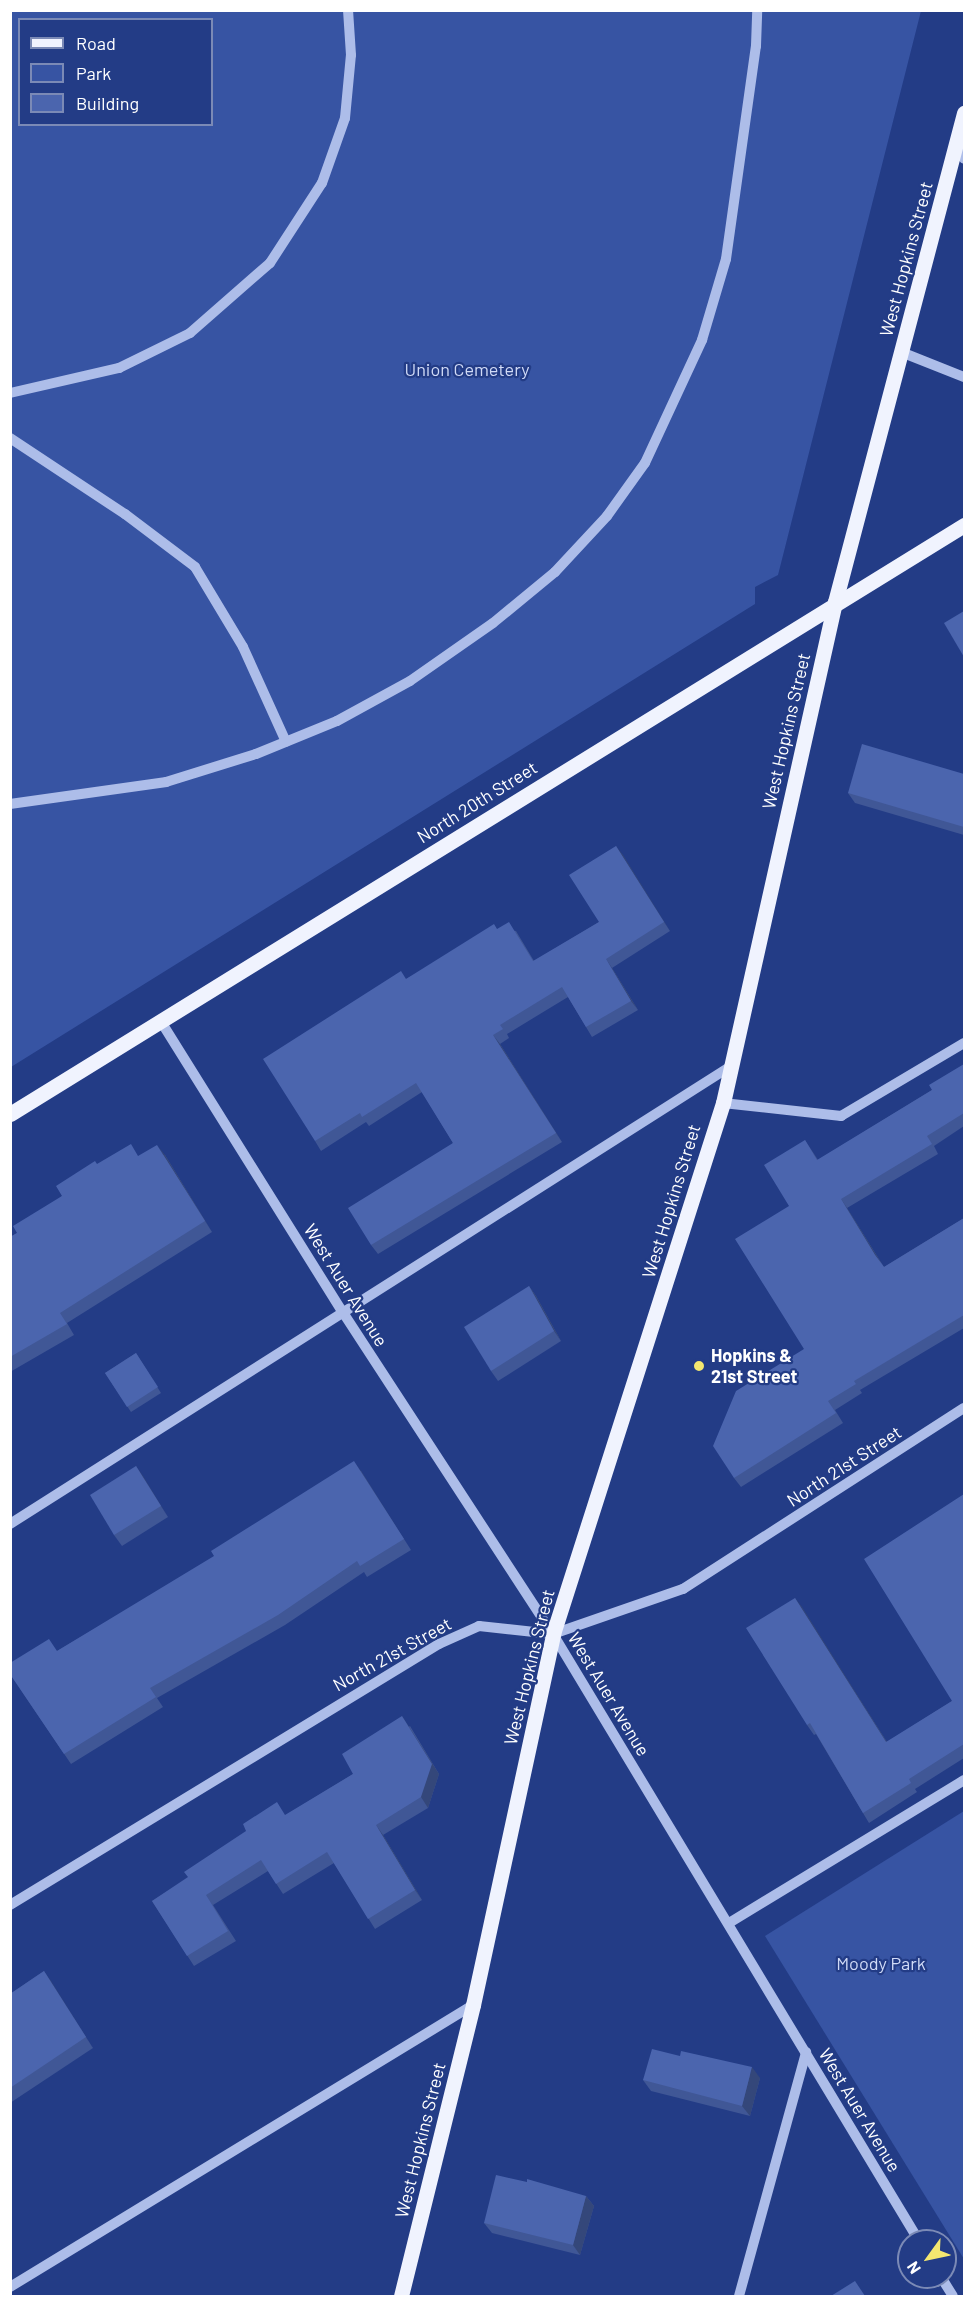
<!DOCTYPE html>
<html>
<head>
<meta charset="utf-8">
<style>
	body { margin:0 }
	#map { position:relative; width:975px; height:2307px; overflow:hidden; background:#233c86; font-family:Barlow,sans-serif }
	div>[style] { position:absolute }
	.green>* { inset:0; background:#3754a3 }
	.minor>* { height:10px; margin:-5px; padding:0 5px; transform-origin:5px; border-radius:5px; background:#adbde9 }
	.major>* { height:15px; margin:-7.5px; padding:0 7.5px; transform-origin:7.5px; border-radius:7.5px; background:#f0f3fe }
	.wall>* { inset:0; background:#405796 }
	.shaded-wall>* { inset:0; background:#34477a }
	.building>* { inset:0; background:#4b65ae }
	.dots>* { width:16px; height:16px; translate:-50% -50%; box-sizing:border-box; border:3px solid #233c86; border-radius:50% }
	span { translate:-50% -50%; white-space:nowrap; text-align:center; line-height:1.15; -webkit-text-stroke:4.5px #233c86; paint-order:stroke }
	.street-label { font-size:18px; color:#fff }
	.park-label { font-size:18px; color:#d1dbf7 }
	.poi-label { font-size:18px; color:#fff; font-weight:700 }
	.left { translate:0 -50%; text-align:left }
	.frame { position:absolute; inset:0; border:12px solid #fff; pointer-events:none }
	.legend { position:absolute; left:18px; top:18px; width:195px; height:108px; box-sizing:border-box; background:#233c86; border:2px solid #7b8ab6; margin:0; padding:8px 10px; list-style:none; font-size:18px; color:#fff }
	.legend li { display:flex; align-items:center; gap:12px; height:30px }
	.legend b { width:30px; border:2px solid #7b8ab6 }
	.north { position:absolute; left:897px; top:2229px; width:60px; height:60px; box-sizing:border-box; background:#233c86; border:2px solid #7b8ab6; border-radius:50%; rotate:237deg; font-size:16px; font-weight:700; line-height:24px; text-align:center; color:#fff }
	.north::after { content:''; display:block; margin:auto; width:21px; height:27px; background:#f4e770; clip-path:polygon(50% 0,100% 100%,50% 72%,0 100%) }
</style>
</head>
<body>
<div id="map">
	<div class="green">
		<i style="clip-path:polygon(evenodd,11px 11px,921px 11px,778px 575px,755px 587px,755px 604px,11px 1067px,11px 11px,20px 20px,212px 20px,212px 124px,20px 124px,20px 20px)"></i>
		<i style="clip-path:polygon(964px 1811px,964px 2259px,765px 1936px)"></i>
	</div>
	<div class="minor">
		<i style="left:956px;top:146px;width:15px;rotate:58deg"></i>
		<i style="left:901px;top:352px;width:68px;rotate:21.6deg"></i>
		<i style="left:10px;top:393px;width:112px;rotate:-12.9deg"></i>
		<i style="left:119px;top:368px;width:79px;rotate:-26.2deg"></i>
		<i style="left:190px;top:333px;width:106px;rotate:-41.2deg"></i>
		<i style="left:270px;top:263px;width:95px;rotate:-57deg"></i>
		<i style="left:322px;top:183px;width:69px;rotate:-70.5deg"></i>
		<i style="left:345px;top:118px;width:63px;rotate:-84.6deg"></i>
		<i style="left:351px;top:55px;width:45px;rotate:-93.8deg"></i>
		<i style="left:10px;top:438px;width:138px;rotate:33.5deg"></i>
		<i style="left:125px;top:514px;width:88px;rotate:37.1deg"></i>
		<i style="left:195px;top:567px;width:93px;rotate:59deg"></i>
		<i style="left:243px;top:647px;width:104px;rotate:65.6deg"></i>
		<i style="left:10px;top:804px;width:158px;rotate:-8deg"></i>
		<i style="left:166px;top:782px;width:94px;rotate:-17.3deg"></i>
		<i style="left:256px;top:754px;width:87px;rotate:-22.2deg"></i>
		<i style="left:337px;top:721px;width:83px;rotate:-28.7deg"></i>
		<i style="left:410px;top:681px;width:101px;rotate:-34.9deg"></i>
		<i style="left:493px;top:623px;width:80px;rotate:-39.4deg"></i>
		<i style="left:555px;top:572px;width:76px;rotate:-47.1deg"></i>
		<i style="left:607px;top:516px;width:65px;rotate:-54.4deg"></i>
		<i style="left:645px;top:463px;width:136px;rotate:-65.1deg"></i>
		<i style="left:702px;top:340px;width:84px;rotate:-73.5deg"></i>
		<i style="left:726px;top:259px;width:215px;rotate:-82deg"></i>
		<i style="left:756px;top:46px;width:36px;rotate:-88deg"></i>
		<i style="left:160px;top:1020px;width:347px;rotate:58deg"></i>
		<i style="left:344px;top:1314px;width:382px;rotate:56.9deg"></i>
		<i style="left:553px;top:1634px;width:709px;rotate:58.91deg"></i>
		<i style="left:723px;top:1103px;width:119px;rotate:6.3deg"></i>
		<i style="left:841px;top:1116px;width:143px;rotate:-30.7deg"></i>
		<i style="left:10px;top:1524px;width:854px;rotate:-32.42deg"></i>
		<i style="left:10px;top:1905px;width:502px;rotate:-31.32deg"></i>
		<i style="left:439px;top:1644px;width:44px;rotate:-24.2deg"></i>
		<i style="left:479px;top:1626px;width:74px;rotate:6.2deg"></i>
		<i style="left:553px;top:1634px;width:138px;rotate:-19.1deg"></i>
		<i style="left:683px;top:1589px;width:334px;rotate:-32.8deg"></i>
		<i style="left:729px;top:1923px;width:275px;rotate:-31.3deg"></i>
		<i style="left:941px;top:2277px;width:22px;rotate:58deg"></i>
		<i style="left:10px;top:2287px;width:542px;rotate:-31.34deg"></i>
		<i style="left:739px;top:2296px;width:253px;rotate:-74.6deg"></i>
	</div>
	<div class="major">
		<i style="left:10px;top:1114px;width:1121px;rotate:-31.69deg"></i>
		<i style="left:401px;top:2296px;width:300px;rotate:-76.1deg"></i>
		<i style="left:473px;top:2005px;width:380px;rotate:-77.8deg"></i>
		<i style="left:553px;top:1634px;width:558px;rotate:-72.25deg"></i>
		<i style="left:723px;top:1103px;width:513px;rotate:-77.4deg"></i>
		<i style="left:835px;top:602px;width:506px;rotate:-75.22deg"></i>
	</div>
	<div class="wall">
		<i style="clip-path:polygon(964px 774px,964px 835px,855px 803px,848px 793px)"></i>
		<i style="clip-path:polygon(616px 846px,670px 931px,612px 968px,638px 1010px,592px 1037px,568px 997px,507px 1034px,509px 1038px,500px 1044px,562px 1142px,378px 1254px,371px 1245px,453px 1143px,422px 1092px,369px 1126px,366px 1122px,321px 1151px,315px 1141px,406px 979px,497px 929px,516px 931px,534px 961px,599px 922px)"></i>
		<i style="clip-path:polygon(964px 1065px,964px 1126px,934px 1146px,938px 1154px,847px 1208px,884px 1267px,964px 1218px,964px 1328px,860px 1390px,862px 1393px,835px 1410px,843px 1423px,741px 1487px,734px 1478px,804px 1349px,789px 1206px,805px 1140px,818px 1160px,932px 1090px)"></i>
		<i style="clip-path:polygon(165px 1155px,212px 1232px,67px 1323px,74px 1335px,10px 1372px,10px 1237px,17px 1233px,62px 1196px,97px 1164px,139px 1156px)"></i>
		<i style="clip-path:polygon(529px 1286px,536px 1296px,561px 1341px,498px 1381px,491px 1371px)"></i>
		<i style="clip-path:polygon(136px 1353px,161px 1393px,131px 1412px,105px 1373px)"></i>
		<i style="clip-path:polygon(136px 1466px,168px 1517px,122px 1546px,114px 1535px)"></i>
		<i style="clip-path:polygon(361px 1471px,411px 1550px,367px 1577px,364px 1572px,285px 1625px,157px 1698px,163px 1707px,71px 1764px,10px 1674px,57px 1651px)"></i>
		<i style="clip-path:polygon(964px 1494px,964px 1758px,915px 1789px,917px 1792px,869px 1823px,863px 1813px,816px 1734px,814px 1735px,807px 1725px,795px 1598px,887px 1742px,952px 1701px)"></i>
		<i style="clip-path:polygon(410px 1726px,439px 1774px,428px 1808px,383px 1835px,422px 1900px,375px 1929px,334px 1863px,283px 1894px,268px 1871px,213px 1905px,236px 1941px,194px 1966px,152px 1901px,286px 1815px,353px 1774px)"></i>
		<i style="clip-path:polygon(44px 1971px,93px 2048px,10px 2103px,10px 1994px)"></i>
		<i style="clip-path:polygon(680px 2056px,760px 2078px,750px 2116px,651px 2091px,643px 2080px)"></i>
		<i style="clip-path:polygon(586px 2196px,594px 2206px,580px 2255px,492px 2233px,484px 2223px)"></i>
	</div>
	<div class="shaded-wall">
		<i style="clip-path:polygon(616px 846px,623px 855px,670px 931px,664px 922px)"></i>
		<i style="clip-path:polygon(606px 959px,612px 968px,638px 1010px,631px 1001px)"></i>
		<i style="clip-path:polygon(493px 1035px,500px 1044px,562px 1142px,556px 1133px)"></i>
		<i style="clip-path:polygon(157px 1145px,165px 1155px,212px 1232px,205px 1221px)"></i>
		<i style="clip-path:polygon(841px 1199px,847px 1208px,882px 1264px,875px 1255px)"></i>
		<i style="clip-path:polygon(529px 1286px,536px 1296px,561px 1341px,554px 1331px)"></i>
		<i style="clip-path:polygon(354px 1461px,361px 1471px,411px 1550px,404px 1539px)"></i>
		<i style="clip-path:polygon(136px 1466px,143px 1476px,168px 1517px,161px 1506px)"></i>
		<i style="clip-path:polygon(795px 1598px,802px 1607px,893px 1752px,886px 1742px)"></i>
		<i style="clip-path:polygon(402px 1716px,439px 1774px,428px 1808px,421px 1797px)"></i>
		<i style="clip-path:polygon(376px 1825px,383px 1835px,422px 1900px,415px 1890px)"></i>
		<i style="clip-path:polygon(44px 1971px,51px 1981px,93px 2048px)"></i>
		<i style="clip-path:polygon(752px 2067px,760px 2078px,750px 2116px,742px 2106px)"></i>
		<i style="clip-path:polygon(586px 2196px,594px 2206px,580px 2255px,573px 2245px)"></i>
	</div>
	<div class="building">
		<i style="clip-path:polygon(964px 611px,964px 657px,944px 623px)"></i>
		<i style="clip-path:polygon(862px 744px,964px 774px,964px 827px,848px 793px)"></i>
		<i style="clip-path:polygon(616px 846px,664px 922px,606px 959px,631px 1001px,586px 1027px,562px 987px,500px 1025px,503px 1029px,493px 1035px,556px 1133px,371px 1245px,348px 1208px,453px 1143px,416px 1083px,362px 1117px,360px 1113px,315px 1141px,263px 1059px,401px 971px,406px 979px,494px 924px,497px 929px,509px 922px,533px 961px,599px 922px,569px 875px)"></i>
		<i style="clip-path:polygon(964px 1064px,964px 1113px,927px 1136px,932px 1144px,841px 1199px,875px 1255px,884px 1267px,964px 1218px,964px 1315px,854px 1381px,856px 1384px,828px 1401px,836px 1413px,734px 1478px,713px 1446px,736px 1391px,804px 1349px,735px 1239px,789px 1206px,764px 1165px,805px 1140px,817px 1160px,932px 1090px,929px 1085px)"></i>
		<i style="clip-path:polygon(131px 1144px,138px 1156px,157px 1145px,205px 1221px,60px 1313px,67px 1324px,10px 1357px,10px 1237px,17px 1233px,13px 1226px,62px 1196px,56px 1186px,95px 1161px,97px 1164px)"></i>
		<i style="clip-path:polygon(529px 1286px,554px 1331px,491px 1371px,464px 1327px)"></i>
		<i style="clip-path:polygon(136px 1353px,158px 1387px,127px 1407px,105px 1373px)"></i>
		<i style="clip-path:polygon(354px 1461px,404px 1539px,360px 1566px,357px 1561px,278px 1615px,150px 1688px,156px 1697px,64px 1754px,10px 1674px,10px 1663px,49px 1639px,57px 1651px,214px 1556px,211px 1551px)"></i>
		<i style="clip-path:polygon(136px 1466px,161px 1506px,114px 1535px,90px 1495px)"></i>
		<i style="clip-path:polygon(964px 1494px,964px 1744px,909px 1779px,911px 1783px,863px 1813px,810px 1723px,807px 1725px,746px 1628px,795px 1598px,886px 1742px,952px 1701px,864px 1559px)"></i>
		<i style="clip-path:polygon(402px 1716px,432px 1764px,421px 1797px,376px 1825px,415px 1890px,368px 1919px,327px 1852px,276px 1884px,261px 1860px,206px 1895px,228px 1931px,187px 1956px,152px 1901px,188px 1877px,184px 1872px,246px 1831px,243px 1824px,277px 1802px,285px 1815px,353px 1774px,342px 1754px)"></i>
		<i style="clip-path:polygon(44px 1971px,86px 2037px,10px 2088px,10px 1994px)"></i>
		<i style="clip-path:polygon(652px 2049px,680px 2056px,681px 2051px,752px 2067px,742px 2106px,643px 2080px)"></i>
		<i style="clip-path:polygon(496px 2175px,527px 2182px,527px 2179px,586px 2196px,573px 2245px,484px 2223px)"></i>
		<i style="clip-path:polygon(855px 2281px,865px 2296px,831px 2296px)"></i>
	</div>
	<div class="dots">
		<i style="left:699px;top:1366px;background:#f4e770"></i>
	</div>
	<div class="street-label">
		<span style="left:906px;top:259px;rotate:-75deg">West Hopkins Street</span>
		<span style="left:786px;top:731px;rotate:-77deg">West Hopkins Street</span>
		<span style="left:477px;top:802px;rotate:-32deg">North 20th Street</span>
		<span style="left:671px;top:1201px;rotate:-73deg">West Hopkins Street</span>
		<span style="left:346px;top:1285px;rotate:58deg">West Auer Avenue</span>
		<span style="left:844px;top:1466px;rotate:-33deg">North 21st Street</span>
		<span style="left:392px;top:1654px;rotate:-29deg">North 21st Street</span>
		<span style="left:529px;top:1667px;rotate:-76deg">West Hopkins Street</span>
		<span style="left:609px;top:1694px;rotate:59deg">West Auer Avenue</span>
		<span style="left:860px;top:2110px;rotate:59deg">West Auer Avenue</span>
		<span style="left:420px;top:2140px;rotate:-76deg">West Hopkins Street</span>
	</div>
	<div class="park-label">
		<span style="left:467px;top:369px">Union Cemetery</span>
		<span style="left:881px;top:1963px">Moody Park</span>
	</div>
	<div class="poi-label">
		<span class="left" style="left:711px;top:1366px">Hopkins &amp;<br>21st Street</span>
	</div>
	<div class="frame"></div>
	<ul class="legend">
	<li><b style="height:8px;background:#f0f3fe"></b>Road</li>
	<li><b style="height:16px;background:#3754a3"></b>Park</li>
	<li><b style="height:16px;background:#4b65ae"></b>Building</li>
	</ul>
	<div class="north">N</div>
</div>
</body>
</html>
